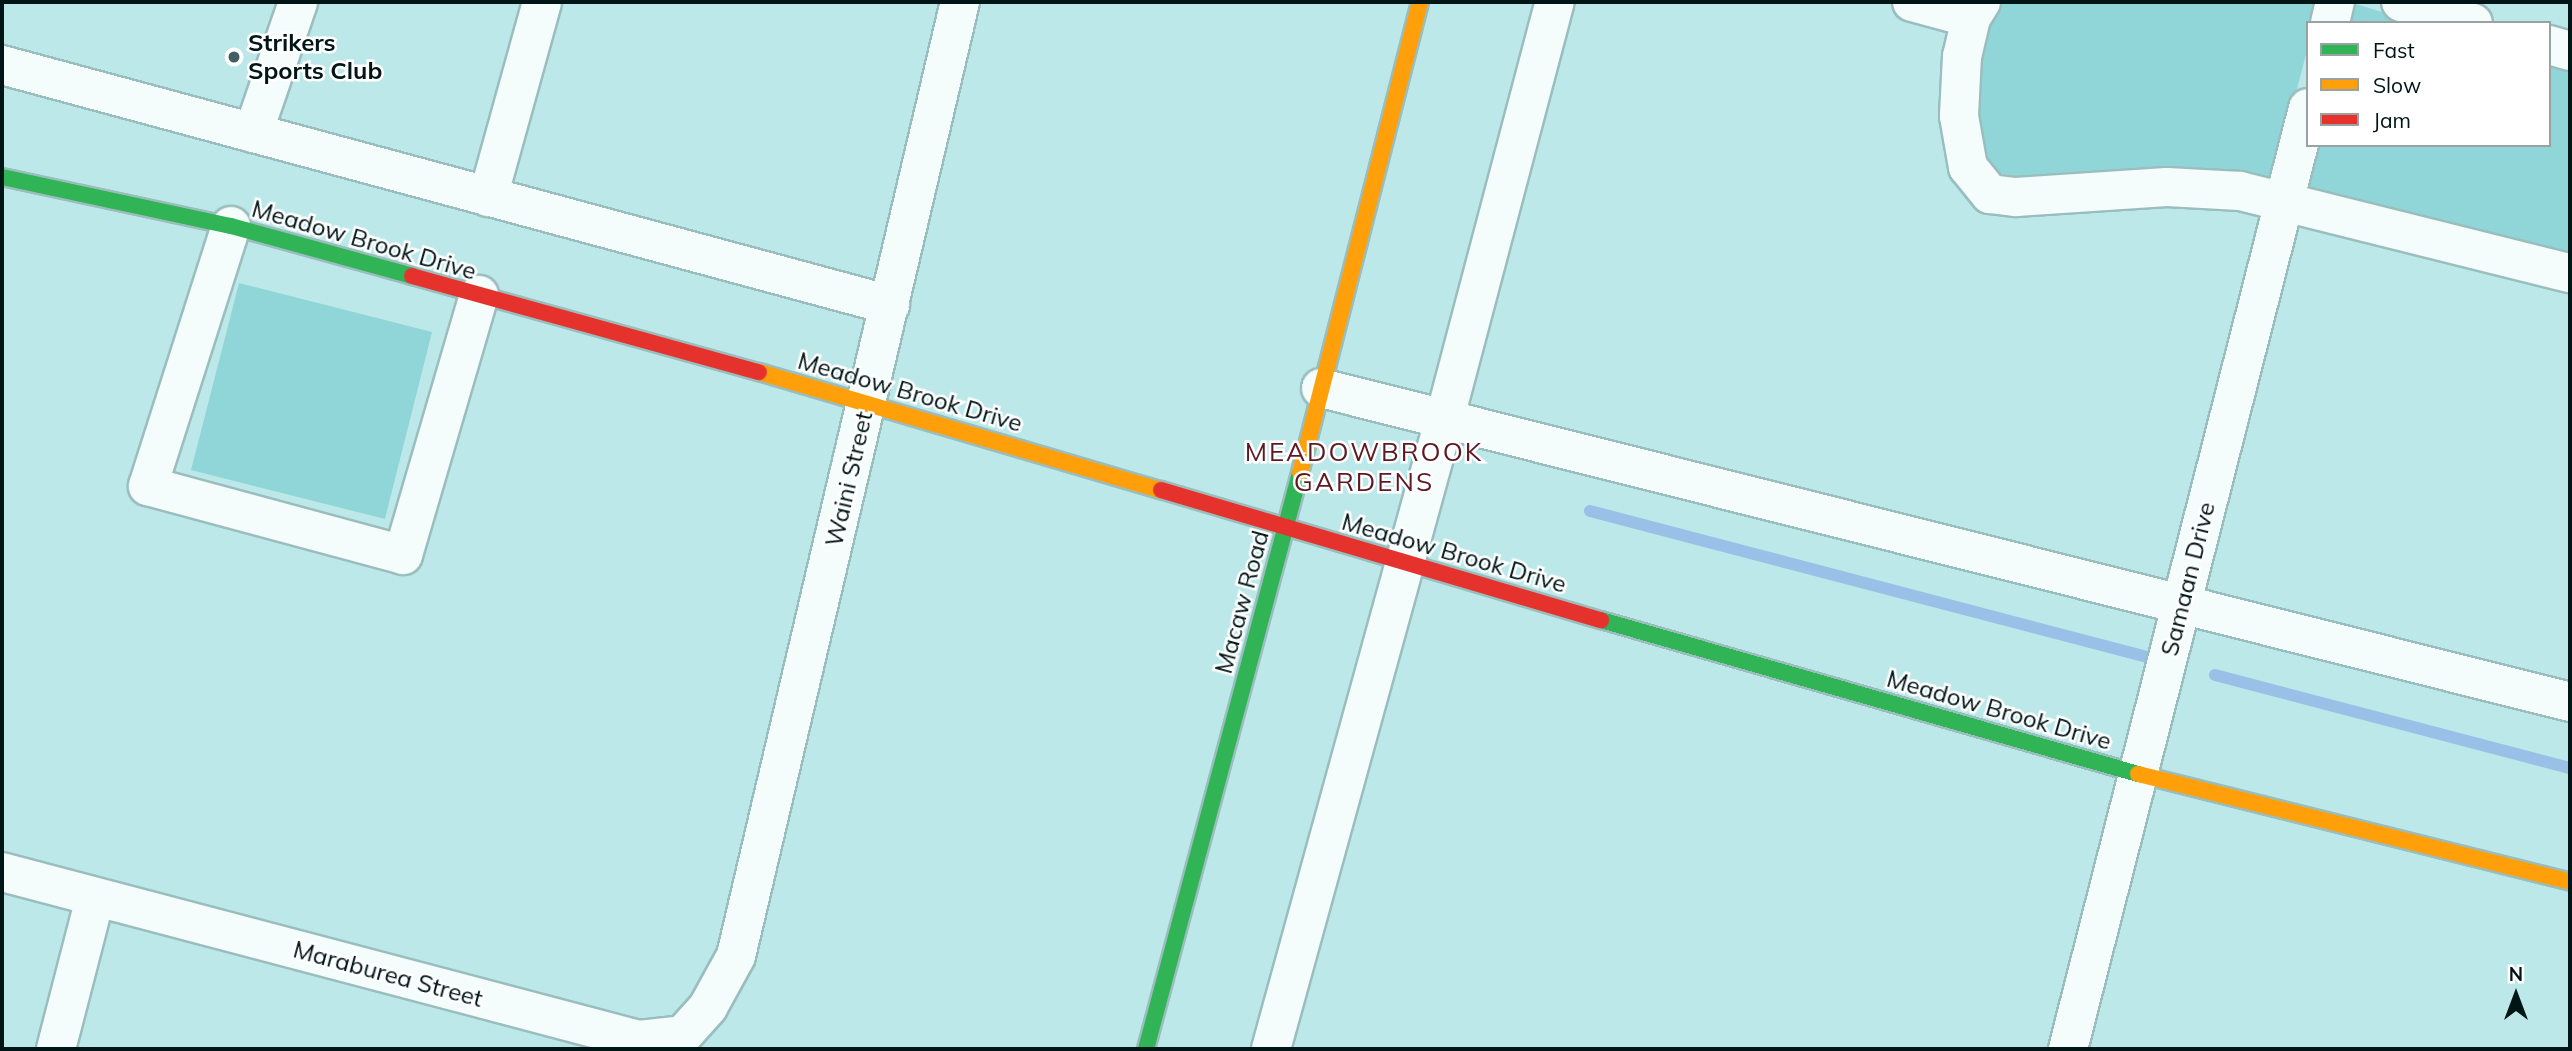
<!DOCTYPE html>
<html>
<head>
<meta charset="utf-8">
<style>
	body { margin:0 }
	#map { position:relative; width:2572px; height:1051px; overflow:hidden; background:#bde8e9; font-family:Mulish,sans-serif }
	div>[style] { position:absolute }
	.green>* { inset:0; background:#90d6d8 }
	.stream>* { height:12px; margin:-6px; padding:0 6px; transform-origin:6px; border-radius:6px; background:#99c1e8 }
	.roads { filter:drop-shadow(2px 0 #9abdbd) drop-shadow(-2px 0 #9abdbd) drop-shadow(0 2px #9abdbd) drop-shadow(0 -2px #9abdbd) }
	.street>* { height:38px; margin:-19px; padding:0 19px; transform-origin:19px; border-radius:19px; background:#f5fcfc }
	.fast>* { height:16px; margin:-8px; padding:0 8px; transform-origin:8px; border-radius:8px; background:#30b455 }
	.slow>* { height:16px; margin:-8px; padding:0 8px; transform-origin:8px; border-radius:8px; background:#ff9f0a }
	.jam>* { height:16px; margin:-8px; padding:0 8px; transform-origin:8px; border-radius:8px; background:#e5322d }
	.dots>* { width:19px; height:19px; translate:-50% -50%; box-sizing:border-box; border:4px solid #fff; border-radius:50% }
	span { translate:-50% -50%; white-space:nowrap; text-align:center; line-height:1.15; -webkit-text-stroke:5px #fff; paint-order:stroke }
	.poi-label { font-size:24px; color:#001516; font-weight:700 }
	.left { translate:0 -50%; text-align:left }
	.street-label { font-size:24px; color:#001516 }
	.neighbourhood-label { font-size:26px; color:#5e1821; letter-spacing:2px }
	.frame { position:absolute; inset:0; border:4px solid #001516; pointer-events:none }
	.legend { position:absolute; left:2306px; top:21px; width:245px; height:126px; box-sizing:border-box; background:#fff; border:2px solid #99a1a2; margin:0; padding:9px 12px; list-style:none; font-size:21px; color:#001516 }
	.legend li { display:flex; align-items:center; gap:14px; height:35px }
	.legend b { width:35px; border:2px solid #99a1a2 }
	.north { position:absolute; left:2481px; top:960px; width:70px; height:70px; -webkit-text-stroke:5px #fff; paint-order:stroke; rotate:0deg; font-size:19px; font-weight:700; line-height:28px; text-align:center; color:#001516 }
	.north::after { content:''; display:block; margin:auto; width:24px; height:32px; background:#001516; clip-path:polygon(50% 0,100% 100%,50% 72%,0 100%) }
</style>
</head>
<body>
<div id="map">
	<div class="green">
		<i style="clip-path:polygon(1994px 2px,2320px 2px,2314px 23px,2308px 23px,2308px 47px,2271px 187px,2033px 183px,2000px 173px,1985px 164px,1971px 74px)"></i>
		<i style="clip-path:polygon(2352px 3px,2420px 23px,2347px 23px)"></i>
		<i style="clip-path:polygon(2549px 61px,2570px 67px,2570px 262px,2301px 195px,2314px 145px,2549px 145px)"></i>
		<i style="clip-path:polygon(239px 283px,432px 332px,385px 519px,191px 470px)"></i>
	</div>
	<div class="stream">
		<i style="left:1590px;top:511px;width:576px;rotate:14.69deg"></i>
		<i style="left:2215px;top:675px;width:367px;rotate:14.7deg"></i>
	</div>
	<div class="roads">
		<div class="street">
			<i style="left:1912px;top:2px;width:61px;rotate:15.2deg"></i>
			<i style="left:1981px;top:2px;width:19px;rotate:122deg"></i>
			<i style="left:1971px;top:18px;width:39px;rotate:103deg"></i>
			<i style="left:1962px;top:56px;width:60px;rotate:92.9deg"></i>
			<i style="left:1959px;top:116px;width:52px;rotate:80deg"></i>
			<i style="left:1968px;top:167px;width:35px;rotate:51deg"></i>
			<i style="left:1990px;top:194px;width:26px;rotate:7deg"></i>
			<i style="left:2016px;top:197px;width:151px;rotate:-3.8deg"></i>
			<i style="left:2167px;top:187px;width:73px;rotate:3.1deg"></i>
			<i style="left:2240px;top:191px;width:340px;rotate:14deg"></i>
			<i style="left:2401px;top:2px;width:75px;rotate:16.3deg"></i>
			<i style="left:2330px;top:23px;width:22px;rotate:-77deg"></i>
			<i style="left:2549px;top:45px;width:22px;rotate:16deg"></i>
			<i style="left:2px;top:65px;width:920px;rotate:15.12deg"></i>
			<i style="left:253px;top:133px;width:139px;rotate:-71deg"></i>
			<i style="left:488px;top:197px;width:202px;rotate:-74.5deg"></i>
			<i style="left:231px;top:226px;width:273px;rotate:107.7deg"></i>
			<i style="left:148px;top:486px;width:264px;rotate:15.1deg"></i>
			<i style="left:403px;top:555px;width:271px;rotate:-73.7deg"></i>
			<i style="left:1321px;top:388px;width:1288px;rotate:14.11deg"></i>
			<i style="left:2px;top:872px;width:659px;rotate:14.77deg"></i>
			<i style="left:639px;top:1040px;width:44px;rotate:-6.5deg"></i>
			<i style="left:683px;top:1035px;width:38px;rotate:-48deg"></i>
			<i style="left:708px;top:1007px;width:58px;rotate:-61.2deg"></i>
			<i style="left:736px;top:956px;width:980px;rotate:-76.79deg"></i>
			<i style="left:56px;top:1049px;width:156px;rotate:-75.5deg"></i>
			<i style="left:1271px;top:1049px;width:651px;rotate:-74.6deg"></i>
			<i style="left:1444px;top:421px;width:433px;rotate:-75.2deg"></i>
			<i style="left:2068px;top:1049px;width:971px;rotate:-75.69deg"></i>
		</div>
		<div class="fast">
			<i style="left:2px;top:177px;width:234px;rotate:12.1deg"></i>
			<i style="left:231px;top:226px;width:188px;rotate:15.4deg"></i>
			<i style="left:1601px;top:620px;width:559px;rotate:16deg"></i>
			<i style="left:1146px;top:1049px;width:596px;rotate:-75.03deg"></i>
		</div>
		<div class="slow">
			<i style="left:759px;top:372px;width:419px;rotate:16.4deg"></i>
			<i style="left:1300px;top:473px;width:486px;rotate:-75.7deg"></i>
			<i style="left:2138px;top:774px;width:445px;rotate:14deg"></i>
		</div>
		<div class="jam">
			<i style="left:412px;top:276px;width:360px;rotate:15.5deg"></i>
			<i style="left:1161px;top:490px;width:459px;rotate:16.5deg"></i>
		</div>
	</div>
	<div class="dots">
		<i style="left:234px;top:57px;background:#425f60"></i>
	</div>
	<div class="poi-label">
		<span class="left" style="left:248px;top:57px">Strikers<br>Sports Club</span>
	</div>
	<div class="street-label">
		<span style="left:364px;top:240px;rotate:16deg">Meadow Brook Drive</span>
		<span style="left:910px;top:392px;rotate:16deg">Meadow Brook Drive</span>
		<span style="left:849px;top:479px;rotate:-77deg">Waini Street</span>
		<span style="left:1454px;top:553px;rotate:16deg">Meadow Brook Drive</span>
		<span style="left:2188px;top:579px;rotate:-76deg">Samaan Drive</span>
		<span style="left:1242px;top:602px;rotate:-75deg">Macaw Road</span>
		<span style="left:1999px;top:710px;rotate:16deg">Meadow Brook Drive</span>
		<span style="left:388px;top:974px;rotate:15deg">Maraburea Street</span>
	</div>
	<div class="neighbourhood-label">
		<span style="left:1364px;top:467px">MEADOWBROOK<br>GARDENS</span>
	</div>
	<div class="frame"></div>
	<ul class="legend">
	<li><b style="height:9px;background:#30b455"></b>Fast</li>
	<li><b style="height:9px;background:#ff9f0a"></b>Slow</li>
	<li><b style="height:9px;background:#e5322d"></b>Jam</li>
	</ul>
	<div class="north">N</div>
</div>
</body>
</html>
